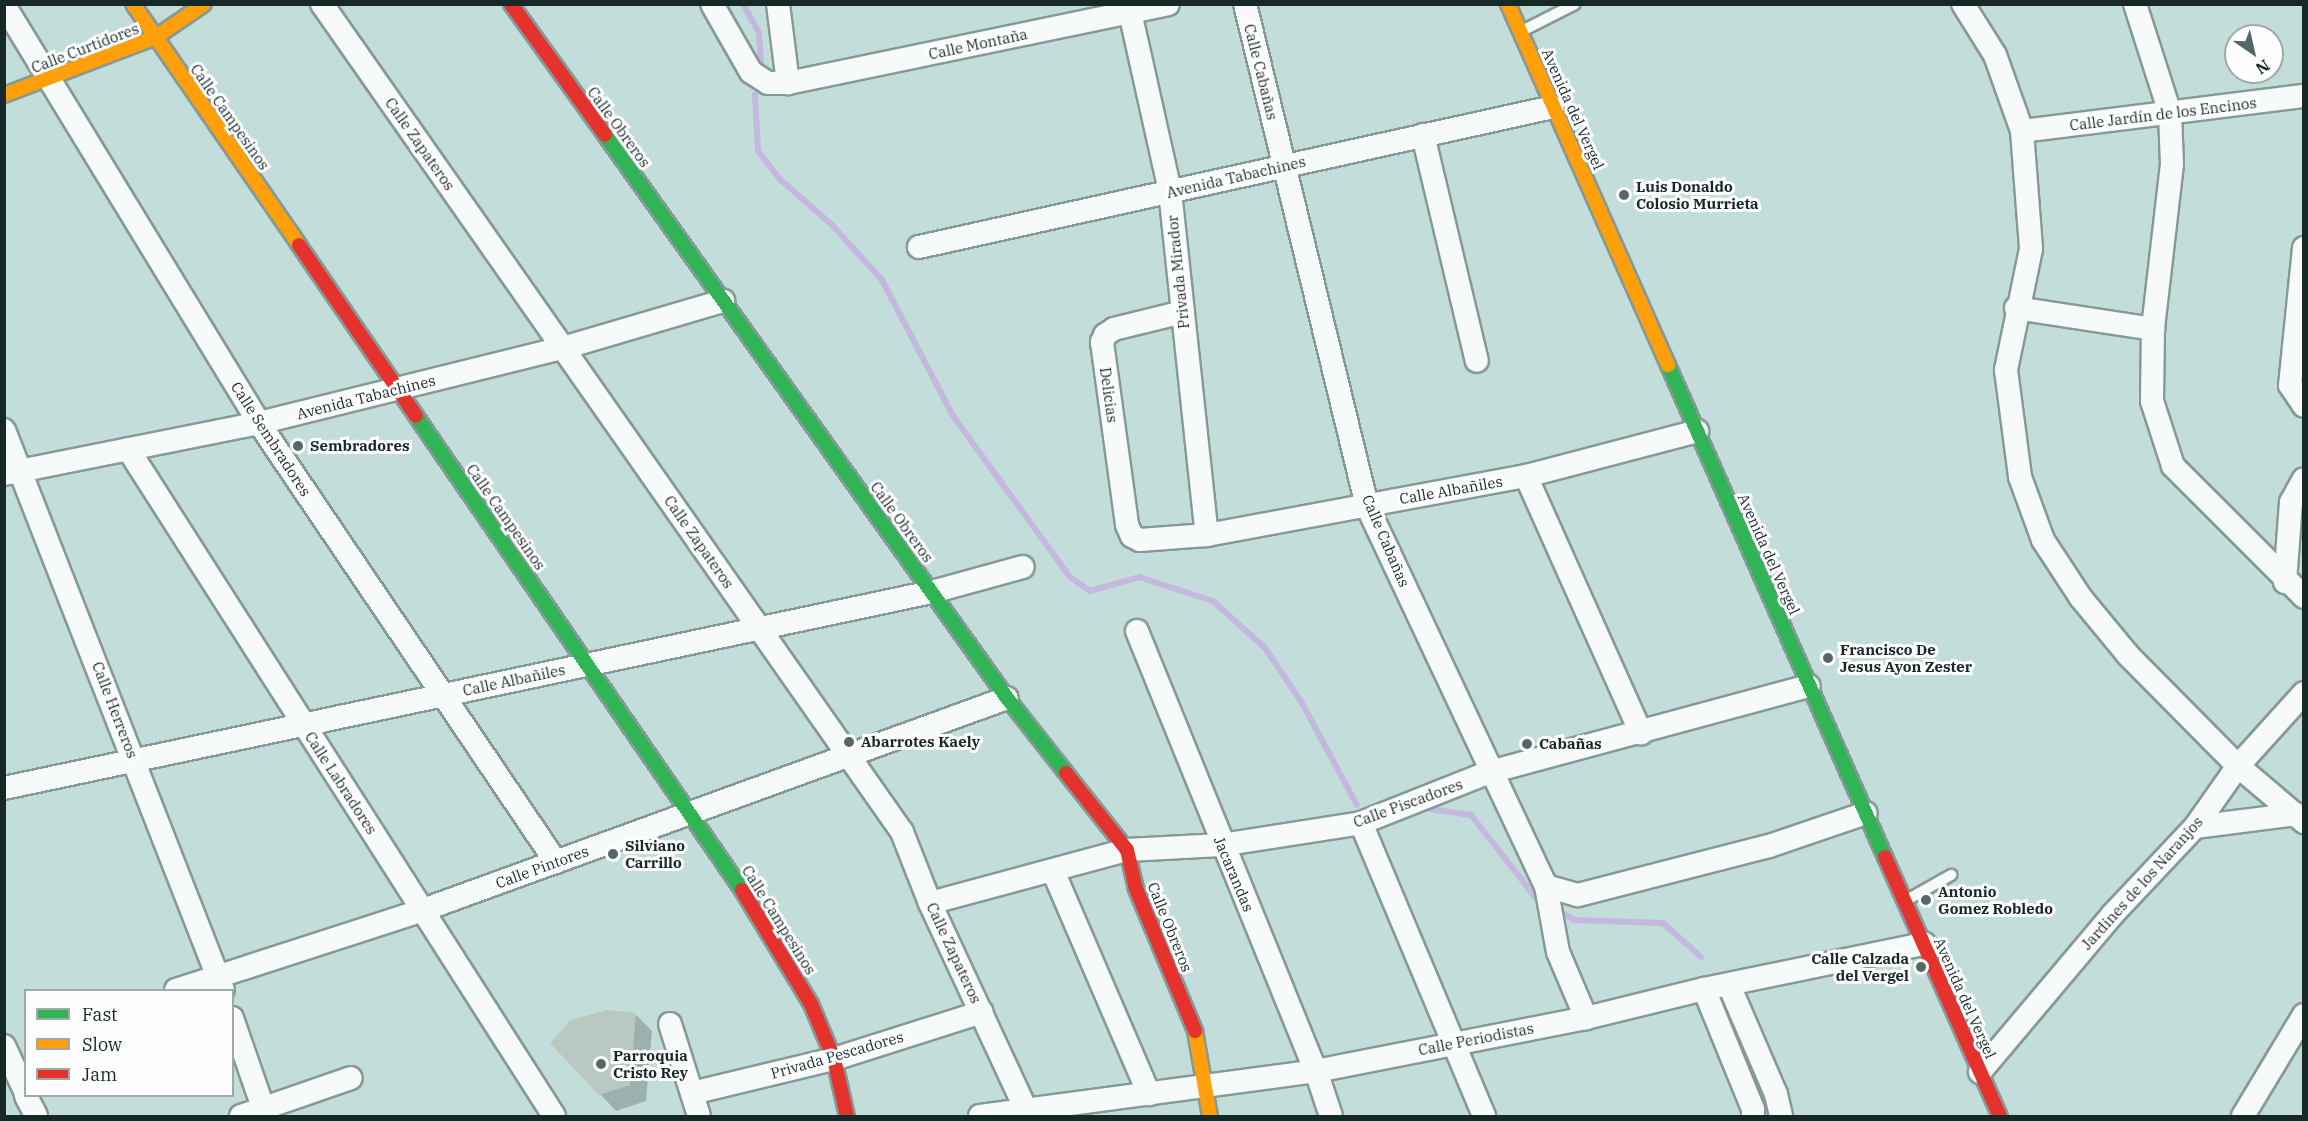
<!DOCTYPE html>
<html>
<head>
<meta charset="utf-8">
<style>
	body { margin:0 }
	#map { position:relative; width:2308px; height:1121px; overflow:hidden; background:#c3ddda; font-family:"IBM Plex Serif",serif }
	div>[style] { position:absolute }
	.shadow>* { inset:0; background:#0003 }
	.stream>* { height:6px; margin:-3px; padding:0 3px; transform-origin:3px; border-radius:3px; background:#c4b7e0 }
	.building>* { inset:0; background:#b9c8c0 }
	.roads { filter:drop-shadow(2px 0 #859997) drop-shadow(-2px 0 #859997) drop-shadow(0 2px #859997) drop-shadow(0 -2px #859997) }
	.lane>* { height:10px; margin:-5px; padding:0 5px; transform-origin:5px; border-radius:5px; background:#f6faf9 }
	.street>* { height:22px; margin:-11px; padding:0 11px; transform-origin:11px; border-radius:11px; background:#f6faf9 }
	.fast>* { height:14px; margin:-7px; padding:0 7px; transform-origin:7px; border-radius:7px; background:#30b455 }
	.slow>* { height:14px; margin:-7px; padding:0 7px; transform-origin:7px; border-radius:7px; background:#ff9f0a }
	.jam>* { height:14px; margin:-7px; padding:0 7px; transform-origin:7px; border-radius:7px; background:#e5322d }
	.dots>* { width:16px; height:16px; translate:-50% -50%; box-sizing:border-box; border:3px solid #fefefe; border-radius:50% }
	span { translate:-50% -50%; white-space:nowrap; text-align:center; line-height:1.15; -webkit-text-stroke:6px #fefefe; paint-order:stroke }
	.street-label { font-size:15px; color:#162927 }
	.poi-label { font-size:15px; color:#162927; font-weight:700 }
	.left { translate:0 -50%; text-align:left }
	.right { translate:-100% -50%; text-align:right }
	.frame { position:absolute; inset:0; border:6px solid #162927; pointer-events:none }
	.legend { position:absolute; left:24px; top:989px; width:210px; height:108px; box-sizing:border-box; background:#fefefe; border:2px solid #a1a9a8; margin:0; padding:8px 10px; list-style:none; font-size:18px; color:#162927 }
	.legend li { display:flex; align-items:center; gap:12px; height:30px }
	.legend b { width:30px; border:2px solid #a1a9a8 }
	.north { position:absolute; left:2224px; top:24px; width:60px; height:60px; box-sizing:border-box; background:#fefefe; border:2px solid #a1a9a8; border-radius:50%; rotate:146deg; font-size:16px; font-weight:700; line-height:24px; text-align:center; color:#162927 }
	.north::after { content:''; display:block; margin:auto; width:21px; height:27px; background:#536866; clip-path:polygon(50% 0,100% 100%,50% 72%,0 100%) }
</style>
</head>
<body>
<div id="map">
	<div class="shadow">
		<i style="clip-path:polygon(636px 1015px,652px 1031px,646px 1101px,616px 1111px,600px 1094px)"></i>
	</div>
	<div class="stream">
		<i style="left:743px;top:4px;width:33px;rotate:61deg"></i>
		<i style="left:759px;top:33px;width:29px;rotate:86deg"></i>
		<i style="left:755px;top:95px;width:56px;rotate:86.9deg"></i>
		<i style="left:758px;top:151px;width:37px;rotate:52deg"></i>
		<i style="left:781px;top:180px;width:68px;rotate:41.4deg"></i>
		<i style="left:832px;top:225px;width:74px;rotate:47.7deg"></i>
		<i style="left:882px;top:280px;width:153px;rotate:62.4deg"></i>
		<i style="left:953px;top:416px;width:199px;rotate:54deg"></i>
		<i style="left:1070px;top:577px;width:24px;rotate:35deg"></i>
		<i style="left:1090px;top:591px;width:51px;rotate:-15.9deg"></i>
		<i style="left:1139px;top:577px;width:78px;rotate:18deg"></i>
		<i style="left:1213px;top:601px;width:70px;rotate:42.1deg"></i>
		<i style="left:1265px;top:648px;width:66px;rotate:56.1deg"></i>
		<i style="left:1302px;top:703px;width:116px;rotate:61.7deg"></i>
		<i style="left:1429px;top:809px;width:42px;rotate:8.1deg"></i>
		<i style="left:1471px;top:815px;width:105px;rotate:51.9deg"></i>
		<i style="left:1556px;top:909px;width:21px;rotate:31deg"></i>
		<i style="left:1574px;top:920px;width:89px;rotate:1.9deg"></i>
		<i style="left:1663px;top:923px;width:51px;rotate:41.8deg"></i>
		<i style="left:1751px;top:1064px;width:53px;rotate:68.8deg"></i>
	</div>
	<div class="building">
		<i style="clip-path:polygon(607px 1010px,636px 1013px,630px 1085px,599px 1095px,550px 1043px,571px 1020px)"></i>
	</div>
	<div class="roads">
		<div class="lane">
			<i style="left:1522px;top:31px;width:59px;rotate:-27deg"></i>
			<i style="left:1907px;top:900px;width:51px;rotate:-29.6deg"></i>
		</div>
		<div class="street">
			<i style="left:322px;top:4px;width:1011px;rotate:54.99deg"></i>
			<i style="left:902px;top:832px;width:76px;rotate:68.5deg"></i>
			<i style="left:930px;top:903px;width:226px;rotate:65.1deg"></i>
			<i style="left:712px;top:4px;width:78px;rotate:60.2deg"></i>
			<i style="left:751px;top:72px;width:20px;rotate:33deg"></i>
			<i style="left:768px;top:83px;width:20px"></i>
			<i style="left:788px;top:83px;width:388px;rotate:-11.7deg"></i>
			<i style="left:778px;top:4px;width:80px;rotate:82.8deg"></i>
			<i style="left:1245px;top:4px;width:517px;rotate:76.34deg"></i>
			<i style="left:1367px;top:506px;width:420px;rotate:64.8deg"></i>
			<i style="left:1546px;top:886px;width:67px;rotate:79.7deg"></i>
			<i style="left:1558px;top:952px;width:72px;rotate:67deg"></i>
			<i style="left:1963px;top:4px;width:60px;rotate:57.9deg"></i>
			<i style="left:1995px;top:55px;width:81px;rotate:70.4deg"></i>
			<i style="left:2022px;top:131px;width:118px;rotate:85.6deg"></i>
			<i style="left:2031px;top:249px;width:124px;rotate:101.7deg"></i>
			<i style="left:2006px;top:370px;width:108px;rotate:82.5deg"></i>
			<i style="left:2020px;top:477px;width:67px;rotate:69.9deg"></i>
			<i style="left:2043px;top:540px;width:69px;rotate:56.8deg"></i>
			<i style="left:2081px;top:598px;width:74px;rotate:50.5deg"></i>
			<i style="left:2128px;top:655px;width:156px;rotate:45.3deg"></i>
			<i style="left:2238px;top:766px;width:87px;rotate:40.3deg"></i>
			<i style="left:2135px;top:4px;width:114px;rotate:72.2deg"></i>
			<i style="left:2170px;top:113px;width:51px;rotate:87.8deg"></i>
			<i style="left:2172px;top:164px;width:166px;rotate:96.6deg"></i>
			<i style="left:2153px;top:329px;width:72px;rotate:90.8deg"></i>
			<i style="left:2152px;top:401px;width:68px;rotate:72.1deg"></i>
			<i style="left:2173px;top:466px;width:185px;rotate:45deg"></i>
			<i style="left:4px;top:5px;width:490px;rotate:58.6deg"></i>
			<i style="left:259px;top:423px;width:530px;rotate:55.92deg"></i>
			<i style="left:1130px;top:12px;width:183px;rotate:77.4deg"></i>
			<i style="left:1170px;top:191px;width:346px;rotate:83.9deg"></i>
			<i style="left:2022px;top:131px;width:284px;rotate:-7.1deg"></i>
			<i style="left:1423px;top:135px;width:232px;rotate:76.6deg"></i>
			<i style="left:919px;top:247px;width:649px;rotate:-12.45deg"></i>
			<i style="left:2304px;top:248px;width:138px;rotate:95.8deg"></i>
			<i style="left:2290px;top:385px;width:25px;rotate:56deg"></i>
			<i style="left:2016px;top:308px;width:139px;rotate:8.7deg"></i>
			<i style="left:1183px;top:312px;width:71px;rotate:166.2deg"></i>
			<i style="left:1114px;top:329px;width:11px;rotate:146deg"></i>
			<i style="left:1105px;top:335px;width:8px;rotate:113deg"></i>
			<i style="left:1102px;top:342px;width:185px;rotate:82.2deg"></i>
			<i style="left:1127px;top:525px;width:12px;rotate:66deg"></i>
			<i style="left:1132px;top:536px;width:9px;rotate:27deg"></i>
			<i style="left:1140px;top:540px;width:67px;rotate:-4.3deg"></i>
			<i style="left:1207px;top:535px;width:324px;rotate:-10.5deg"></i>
			<i style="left:1526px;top:476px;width:177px;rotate:-14.7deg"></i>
			<i style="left:4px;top:430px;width:601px;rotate:68.64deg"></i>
			<i style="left:128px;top:449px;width:791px;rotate:57.43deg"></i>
			<i style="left:4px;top:474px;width:260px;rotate:-11.3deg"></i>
			<i style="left:259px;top:423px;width:313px;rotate:-13.9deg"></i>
			<i style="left:563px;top:348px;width:167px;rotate:-16.4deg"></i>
			<i style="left:1526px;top:476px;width:282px;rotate:65.9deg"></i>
			<i style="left:2285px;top:582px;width:80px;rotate:-85.7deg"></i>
			<i style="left:2291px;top:502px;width:26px;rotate:-61deg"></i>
			<i style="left:1137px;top:631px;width:475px;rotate:67.9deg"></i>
			<i style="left:1316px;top:1071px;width:47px;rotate:71.6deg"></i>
			<i style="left:4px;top:788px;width:948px;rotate:-11.93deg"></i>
			<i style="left:932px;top:592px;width:94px;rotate:-15.4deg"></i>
			<i style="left:1361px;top:823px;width:318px;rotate:67.2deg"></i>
			<i style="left:2195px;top:827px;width:102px;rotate:-7.3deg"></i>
			<i style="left:1053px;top:871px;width:243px;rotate:66.7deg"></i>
			<i style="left:1546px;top:886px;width:33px;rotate:16deg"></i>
			<i style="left:1578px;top:895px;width:197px;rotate:-14.4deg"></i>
			<i style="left:1769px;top:846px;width:102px;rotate:-18.8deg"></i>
			<i style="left:930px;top:903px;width:204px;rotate:-15.1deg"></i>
			<i style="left:1127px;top:850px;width:94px;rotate:-3deg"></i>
			<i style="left:1221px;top:845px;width:142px;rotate:-8.9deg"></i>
			<i style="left:1361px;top:823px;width:139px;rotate:-21.6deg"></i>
			<i style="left:1490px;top:772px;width:330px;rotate:-15.1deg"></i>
			<i style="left:1729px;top:985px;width:119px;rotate:66.7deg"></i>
			<i style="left:1776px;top:1094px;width:23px;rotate:77deg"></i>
			<i style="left:1704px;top:989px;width:130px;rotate:67.8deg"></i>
			<i style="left:1753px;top:1109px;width:7px;rotate:90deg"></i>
			<i style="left:176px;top:990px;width:260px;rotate:-17.9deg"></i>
			<i style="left:423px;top:910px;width:621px;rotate:-19.95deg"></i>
			<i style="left:232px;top:1018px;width:104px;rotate:70.9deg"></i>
			<i style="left:670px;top:1024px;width:96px;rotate:72.5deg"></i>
			<i style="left:4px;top:1046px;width:52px;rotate:64.9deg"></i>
			<i style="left:1980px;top:1072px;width:205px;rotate:-49.9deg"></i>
			<i style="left:2112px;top:915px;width:121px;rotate:-46.7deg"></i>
			<i style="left:2195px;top:827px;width:75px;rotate:-54.8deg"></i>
			<i style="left:2238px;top:766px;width:98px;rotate:-47.9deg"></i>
			<i style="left:692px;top:1093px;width:146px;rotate:-13.5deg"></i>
			<i style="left:834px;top:1059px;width:155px;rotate:-17.6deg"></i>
			<i style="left:26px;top:1096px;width:22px;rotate:63deg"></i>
			<i style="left:241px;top:1116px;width:116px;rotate:-19.1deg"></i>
			<i style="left:980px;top:1116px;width:339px;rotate:-7.6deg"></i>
			<i style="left:1316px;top:1071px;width:275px;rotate:-11.1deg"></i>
			<i style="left:1586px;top:1018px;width:122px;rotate:-13.8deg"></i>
			<i style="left:1704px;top:989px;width:225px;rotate:-11.6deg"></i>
			<i style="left:2243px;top:1116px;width:118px;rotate:-58.9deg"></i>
		</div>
		<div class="fast">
			<i style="left:605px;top:135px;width:692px;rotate:54.47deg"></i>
			<i style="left:1007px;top:698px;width:95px;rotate:51.8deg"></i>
			<i style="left:1668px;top:365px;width:538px;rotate:66.2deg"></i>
			<i style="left:416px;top:416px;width:575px;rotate:55.48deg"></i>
		</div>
		<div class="slow">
			<i style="left:133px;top:4px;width:293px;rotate:55.4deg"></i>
			<i style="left:1508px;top:4px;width:395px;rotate:66.1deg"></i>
			<i style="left:4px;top:95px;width:163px;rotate:-20.9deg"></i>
			<i style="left:156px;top:37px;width:58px;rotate:-34.5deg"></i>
			<i style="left:1195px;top:1031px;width:86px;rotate:80deg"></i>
		</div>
		<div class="jam">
			<i style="left:511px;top:4px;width:161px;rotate:54.3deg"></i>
			<i style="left:299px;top:245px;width:207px;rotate:55.6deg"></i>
			<i style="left:1066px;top:773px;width:98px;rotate:51.6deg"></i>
			<i style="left:1127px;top:850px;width:40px;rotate:77deg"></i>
			<i style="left:1136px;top:889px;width:154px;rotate:67.4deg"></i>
			<i style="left:1885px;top:857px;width:283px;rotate:66.1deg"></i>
			<i style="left:742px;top:890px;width:133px;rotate:58.8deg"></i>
			<i style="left:811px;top:1004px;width:60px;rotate:67.3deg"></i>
			<i style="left:834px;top:1059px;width:58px;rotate:77.2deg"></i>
		</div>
	</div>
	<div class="dots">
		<i style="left:1624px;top:195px;background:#536866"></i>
		<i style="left:298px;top:446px;background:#536866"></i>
		<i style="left:1828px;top:658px;background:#536866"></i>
		<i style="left:849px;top:742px;background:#536866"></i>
		<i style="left:1527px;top:744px;background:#536866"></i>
		<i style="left:613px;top:854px;background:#536866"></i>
		<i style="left:1926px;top:900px;background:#536866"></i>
		<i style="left:1921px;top:967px;background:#536866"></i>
		<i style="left:601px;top:1064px;background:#536866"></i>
	</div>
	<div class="street-label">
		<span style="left:978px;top:44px;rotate:-12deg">Calle Montaña</span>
		<span style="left:85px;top:48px;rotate:-21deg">Calle Curtidores</span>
		<span style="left:1261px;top:72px;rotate:76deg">Calle Cabañas</span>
		<span style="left:1573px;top:109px;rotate:66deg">Avenida del Vergel</span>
		<span style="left:2163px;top:114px;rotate:-7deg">Calle Jardín de los Encinos</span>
		<span style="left:230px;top:117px;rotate:55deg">Calle Campesinos</span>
		<span style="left:619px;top:127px;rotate:54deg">Calle Obreros</span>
		<span style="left:420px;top:144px;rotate:55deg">Calle Zapateros</span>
		<span style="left:1236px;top:177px;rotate:-13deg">Avenida Tabachines</span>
		<span style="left:1178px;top:272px;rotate:-96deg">Privada Mirador</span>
		<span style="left:1109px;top:395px;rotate:82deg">Delicias</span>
		<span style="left:366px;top:397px;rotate:-14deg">Avenida Tabachines</span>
		<span style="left:271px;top:439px;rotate:57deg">Calle Sembradores</span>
		<span style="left:1451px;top:490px;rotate:-10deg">Calle Albañiles</span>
		<span style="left:506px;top:517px;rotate:55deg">Calle Campesinos</span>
		<span style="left:902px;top:522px;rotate:54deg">Calle Obreros</span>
		<span style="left:1386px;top:541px;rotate:67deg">Calle Cabañas</span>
		<span style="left:699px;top:542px;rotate:55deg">Calle Zapateros</span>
		<span style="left:1769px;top:554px;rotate:66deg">Avenida del Vergel</span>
		<span style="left:514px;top:680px;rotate:-12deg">Calle Albañiles</span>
		<span style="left:115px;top:710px;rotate:69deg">Calle Herreros</span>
		<span style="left:341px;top:783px;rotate:57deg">Calle Labradores</span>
		<span style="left:1408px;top:803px;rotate:-20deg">Calle Piscadores</span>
		<span style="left:542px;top:867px;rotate:-20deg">Calle Pintores</span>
		<span style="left:1234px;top:874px;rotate:67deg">Jacarandas</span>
		<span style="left:2142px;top:883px;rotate:-48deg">Jardines de los Naranjos</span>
		<span style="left:779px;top:920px;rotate:58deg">Calle Campesinos</span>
		<span style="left:1170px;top:927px;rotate:68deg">Calle Obreros</span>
		<span style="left:954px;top:953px;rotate:65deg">Calle Zapateros</span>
		<span style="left:1965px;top:998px;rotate:66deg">Avenida del Vergel</span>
		<span style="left:1476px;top:1039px;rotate:-11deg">Calle Periodistas</span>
		<span style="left:837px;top:1055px;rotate:-16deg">Privada Pescadores</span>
	</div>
	<div class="poi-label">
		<span class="left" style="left:1636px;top:195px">Luis Donaldo<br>Colosio Murrieta</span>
		<span class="left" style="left:310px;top:446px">Sembradores</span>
		<span class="left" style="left:1840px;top:658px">Francisco De<br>Jesus Ayon Zester</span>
		<span class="left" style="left:861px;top:742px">Abarrotes Kaely</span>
		<span class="left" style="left:1539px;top:744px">Cabañas</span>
		<span class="left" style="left:625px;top:854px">Silviano<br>Carrillo</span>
		<span class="left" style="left:1938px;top:900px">Antonio<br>Gomez Robledo</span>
		<span class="right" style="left:1909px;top:967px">Calle Calzada<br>del Vergel</span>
		<span class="left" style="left:613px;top:1064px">Parroquia<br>Cristo Rey</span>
	</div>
	<div class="frame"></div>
	<ul class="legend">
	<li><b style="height:8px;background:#30b455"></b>Fast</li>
	<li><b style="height:8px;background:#ff9f0a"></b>Slow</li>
	<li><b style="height:8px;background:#e5322d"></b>Jam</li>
	</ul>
	<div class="north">N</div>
</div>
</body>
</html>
